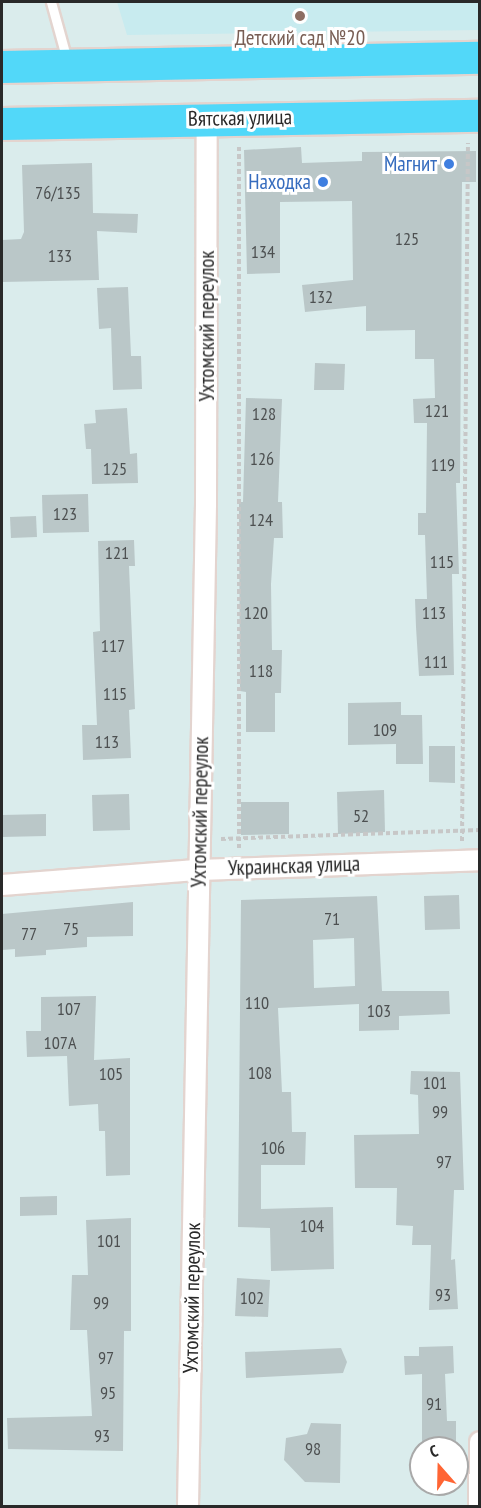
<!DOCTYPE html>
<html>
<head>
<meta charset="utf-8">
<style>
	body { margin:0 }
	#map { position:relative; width:481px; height:1508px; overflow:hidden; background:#daecec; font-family:"PT Sans Narrow",sans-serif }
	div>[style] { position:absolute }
	.education>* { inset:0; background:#c8ebef }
	.building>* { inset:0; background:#bac7c8 }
	.path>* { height:4px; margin-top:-2px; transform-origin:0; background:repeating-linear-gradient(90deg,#c7c7c7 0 4.5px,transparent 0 7.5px) }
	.roads { filter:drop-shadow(2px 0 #e3d4cf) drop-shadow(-2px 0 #e3d4cf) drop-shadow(0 2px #e3d4cf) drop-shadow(0 -2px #e3d4cf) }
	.service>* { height:9px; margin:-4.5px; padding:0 4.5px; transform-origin:4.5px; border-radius:4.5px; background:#fff }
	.minor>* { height:20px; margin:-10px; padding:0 10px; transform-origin:10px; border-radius:10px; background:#fff }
	.primary>* { height:32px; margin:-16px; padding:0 16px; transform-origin:16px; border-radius:16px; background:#52d8f9 }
	.dots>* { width:16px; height:16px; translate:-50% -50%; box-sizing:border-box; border:3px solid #fff; border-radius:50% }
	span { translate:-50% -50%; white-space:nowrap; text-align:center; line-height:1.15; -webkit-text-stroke:6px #fff; paint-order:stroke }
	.number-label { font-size:18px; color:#4d5051 }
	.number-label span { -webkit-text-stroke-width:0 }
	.education-label { font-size:21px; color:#785e54 }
	.street-label { font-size:21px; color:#292929 }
	.shop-label { font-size:21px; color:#366cbe }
	.right { translate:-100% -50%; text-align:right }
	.frame { position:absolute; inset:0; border:3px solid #292929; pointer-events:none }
	.north { position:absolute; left:409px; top:1436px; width:60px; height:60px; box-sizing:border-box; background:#fff; border:2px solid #a9a9a9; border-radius:50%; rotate:340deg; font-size:16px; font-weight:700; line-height:24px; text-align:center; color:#292929 }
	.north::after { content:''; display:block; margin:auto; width:21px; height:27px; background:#ff6534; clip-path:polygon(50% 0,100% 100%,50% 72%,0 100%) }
</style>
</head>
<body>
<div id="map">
	<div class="education">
		<i style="clip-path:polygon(117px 2px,479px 2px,479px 30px,127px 35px)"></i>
	</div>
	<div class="building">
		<i style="clip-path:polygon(301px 147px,302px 163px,362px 161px,362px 152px,476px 151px,476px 182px,462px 182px,460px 483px,456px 483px,459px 574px,452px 574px,454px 675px,419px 676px,416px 627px,415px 599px,427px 599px,425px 535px,418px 535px,418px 513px,426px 513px,427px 423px,414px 423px,413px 399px,435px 398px,434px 359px,415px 359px,415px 330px,366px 331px,366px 306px,305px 312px,302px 285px,353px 280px,352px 201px,280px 202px,280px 273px,247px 274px,244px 150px)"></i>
		<i style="clip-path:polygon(92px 163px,93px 213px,138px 214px,137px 233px,97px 231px,99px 280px,2px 282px,2px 240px,21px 239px,24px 232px,22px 165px)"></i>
		<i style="clip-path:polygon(128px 287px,131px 356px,141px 356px,142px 389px,113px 390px,111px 328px,99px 329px,97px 288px)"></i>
		<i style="clip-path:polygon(315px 363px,345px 364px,344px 390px,314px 390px)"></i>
		<i style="clip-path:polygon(246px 398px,282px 399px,278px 502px,282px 502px,283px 538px,274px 538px,271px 584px,272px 650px,282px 650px,281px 693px,275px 693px,275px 732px,246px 732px,246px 692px,240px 691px,239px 502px,243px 502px)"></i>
		<i style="clip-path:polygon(127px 408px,130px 454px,137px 453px,138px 483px,92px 484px,91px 449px,86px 449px,84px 424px,96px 423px,95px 410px)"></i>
		<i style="clip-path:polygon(88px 494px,89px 532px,43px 533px,42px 495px)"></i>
		<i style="clip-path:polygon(36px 516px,37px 537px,11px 538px,10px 517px)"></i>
		<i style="clip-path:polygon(134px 540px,135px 566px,129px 566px,135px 709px,129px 710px,131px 758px,83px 760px,82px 725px,97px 725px,93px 632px,100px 631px,98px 541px)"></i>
		<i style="clip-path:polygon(401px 702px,401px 715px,422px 715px,423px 764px,396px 764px,396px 744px,348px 745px,348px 703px)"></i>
		<i style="clip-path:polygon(429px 746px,455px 746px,455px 783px,429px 782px)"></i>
		<i style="clip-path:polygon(384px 790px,385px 832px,338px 834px,337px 792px)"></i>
		<i style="clip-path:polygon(129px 794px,130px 830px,93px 831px,92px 795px)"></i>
		<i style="clip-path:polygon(241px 802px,289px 802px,289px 834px,241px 835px)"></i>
		<i style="clip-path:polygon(46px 814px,46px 836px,2px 837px,2px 815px)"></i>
		<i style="clip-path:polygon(459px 895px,460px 929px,425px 930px,424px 896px)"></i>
		<i style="clip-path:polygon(evenodd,377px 896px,382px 991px,449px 991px,450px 1014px,399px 1016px,399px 1030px,359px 1031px,359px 1004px,278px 1008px,282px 1092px,291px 1092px,292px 1132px,306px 1132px,305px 1165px,261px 1165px,261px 1209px,333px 1207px,334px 1269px,271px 1271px,270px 1228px,238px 1227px,241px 900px,377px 896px,354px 938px,355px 986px,314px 988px,313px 940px,354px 938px)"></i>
		<i style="clip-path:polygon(133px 902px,133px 936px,87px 937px,87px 947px,46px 950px,46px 955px,15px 957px,15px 949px,2px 950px,2px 914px)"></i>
		<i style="clip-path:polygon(96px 996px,94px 1060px,130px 1058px,130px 1175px,106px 1176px,105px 1131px,99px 1131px,98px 1104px,69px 1106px,67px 1056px,27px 1057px,26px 1031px,41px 1031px,41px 997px)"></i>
		<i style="clip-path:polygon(411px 1071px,460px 1072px,464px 1190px,454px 1190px,451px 1260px,455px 1259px,458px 1309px,429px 1310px,431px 1245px,412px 1245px,413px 1226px,396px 1225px,397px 1188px,355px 1188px,354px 1135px,419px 1134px,418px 1095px,410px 1094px)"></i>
		<i style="clip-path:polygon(57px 1196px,57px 1215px,20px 1216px,20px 1197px)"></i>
		<i style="clip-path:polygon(131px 1218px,131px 1331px,124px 1331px,123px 1451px,8px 1449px,7px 1418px,92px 1416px,87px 1330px,70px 1330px,72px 1275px,88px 1275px,86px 1220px)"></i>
		<i style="clip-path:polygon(237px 1278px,270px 1280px,268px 1317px,235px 1316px)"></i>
		<i style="clip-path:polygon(453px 1346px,454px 1373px,445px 1374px,447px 1421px,456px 1421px,456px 1448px,422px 1448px,422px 1374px,405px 1375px,404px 1356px,419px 1356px,419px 1347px)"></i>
		<i style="clip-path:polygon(341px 1348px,347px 1362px,343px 1373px,246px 1378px,245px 1352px)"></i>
		<i style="clip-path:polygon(311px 1423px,341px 1424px,340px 1483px,305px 1482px,284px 1460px,286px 1438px,307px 1434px)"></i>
	</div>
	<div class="path">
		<i style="left:239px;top:147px;width:701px;rotate:90deg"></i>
		<i style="left:221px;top:839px;width:259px;rotate:-2deg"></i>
		<i style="left:462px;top:841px;width:698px;rotate:-89.51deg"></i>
	</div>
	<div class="roads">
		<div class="service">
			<i style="left:51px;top:2px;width:60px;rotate:74.6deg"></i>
		</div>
		<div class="minor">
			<i style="left:2px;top:885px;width:198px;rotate:-4.4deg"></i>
			<i style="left:199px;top:870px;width:281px;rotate:-2deg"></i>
			<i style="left:188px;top:1506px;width:1002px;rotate:-88.97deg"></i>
			<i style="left:206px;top:504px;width:386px;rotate:-89.9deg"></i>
			<i style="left:479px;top:1506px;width:64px;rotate:-89.1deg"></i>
		</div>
		<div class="primary">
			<i style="left:2px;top:67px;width:478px;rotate:-1.1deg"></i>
			<i style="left:2px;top:124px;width:478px;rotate:-1deg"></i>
		</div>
	</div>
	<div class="dots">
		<i style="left:300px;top:16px;background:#8d6e63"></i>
		<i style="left:449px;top:164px;background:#3f7fe0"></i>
		<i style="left:323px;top:182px;background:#3f7fe0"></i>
	</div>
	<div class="number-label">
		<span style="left:58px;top:193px">76/135</span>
		<span style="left:407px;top:239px">125</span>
		<span style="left:263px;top:252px">134</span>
		<span style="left:60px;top:256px">133</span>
		<span style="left:321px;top:297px">132</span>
		<span style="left:437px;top:411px">121</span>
		<span style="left:264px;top:414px">128</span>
		<span style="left:262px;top:459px">126</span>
		<span style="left:443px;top:465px">119</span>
		<span style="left:115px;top:469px">125</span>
		<span style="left:65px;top:514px">123</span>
		<span style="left:261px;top:520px">124</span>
		<span style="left:117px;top:553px">121</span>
		<span style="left:442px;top:562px">115</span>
		<span style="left:256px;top:613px">120</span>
		<span style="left:434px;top:613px">113</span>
		<span style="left:113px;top:646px">117</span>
		<span style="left:436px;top:662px">111</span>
		<span style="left:261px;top:671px">118</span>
		<span style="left:115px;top:694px">115</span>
		<span style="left:385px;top:730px">109</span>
		<span style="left:107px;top:742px">113</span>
		<span style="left:361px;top:816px">52</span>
		<span style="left:332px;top:919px">71</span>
		<span style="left:71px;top:929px">75</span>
		<span style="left:29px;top:934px">77</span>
		<span style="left:257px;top:1003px">110</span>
		<span style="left:69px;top:1009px">107</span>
		<span style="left:379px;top:1011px">103</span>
		<span style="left:60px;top:1043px">107А</span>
		<span style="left:260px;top:1073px">108</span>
		<span style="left:111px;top:1074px">105</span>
		<span style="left:435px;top:1083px">101</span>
		<span style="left:440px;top:1112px">99</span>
		<span style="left:273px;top:1148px">106</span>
		<span style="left:444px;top:1162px">97</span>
		<span style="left:312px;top:1226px">104</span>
		<span style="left:109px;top:1241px">101</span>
		<span style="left:443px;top:1295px">93</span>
		<span style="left:252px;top:1298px">102</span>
		<span style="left:101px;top:1303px">99</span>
		<span style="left:106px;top:1358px">97</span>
		<span style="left:108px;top:1393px">95</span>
		<span style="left:434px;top:1404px">91</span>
		<span style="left:102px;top:1436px">93</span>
		<span style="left:313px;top:1449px">98</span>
	</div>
	<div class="education-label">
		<span style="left:300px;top:38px">Детский сад №20</span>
	</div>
	<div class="street-label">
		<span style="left:240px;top:118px;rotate:-1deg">Вятская улица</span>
		<span style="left:207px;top:326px;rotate:-90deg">Ухтомский переулок</span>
		<span style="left:200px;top:812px;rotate:-89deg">Ухтомский переулок</span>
		<span style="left:294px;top:866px;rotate:-2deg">Украинская улица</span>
		<span style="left:192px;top:1298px;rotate:-89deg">Ухтомский переулок</span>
	</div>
	<div class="shop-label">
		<span class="right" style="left:437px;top:164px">Магнит</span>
		<span class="right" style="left:311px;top:182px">Находка</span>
	</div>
	<div class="frame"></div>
	<div class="north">С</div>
</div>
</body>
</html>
